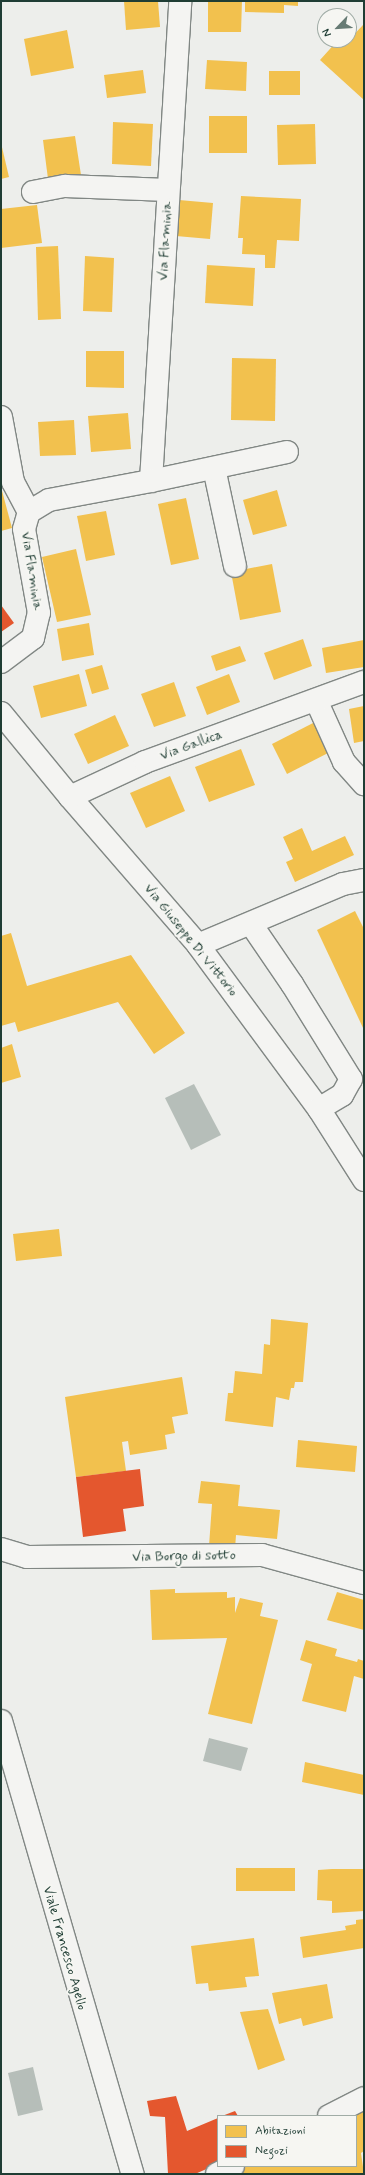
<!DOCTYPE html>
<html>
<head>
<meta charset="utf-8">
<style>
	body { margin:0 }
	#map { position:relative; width:365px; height:2175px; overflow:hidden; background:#edeeeb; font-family:Mynerve,sans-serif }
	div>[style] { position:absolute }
	.water>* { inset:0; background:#b6beb9 }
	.homes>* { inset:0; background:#f2c14e }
	.shops>* { inset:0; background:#e4572e }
	.roads { filter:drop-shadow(1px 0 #818784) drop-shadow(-1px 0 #818784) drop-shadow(0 1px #818784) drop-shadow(0 -1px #818784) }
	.minor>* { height:22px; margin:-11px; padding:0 11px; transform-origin:11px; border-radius:11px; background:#f4f4f2 }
	.major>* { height:22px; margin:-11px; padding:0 11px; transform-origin:11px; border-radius:11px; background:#f4f4f2 }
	span { translate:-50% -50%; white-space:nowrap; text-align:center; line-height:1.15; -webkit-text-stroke:4px #f6f6f2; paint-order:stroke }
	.street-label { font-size:14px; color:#1f3d34 }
	.frame { position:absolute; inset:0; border:2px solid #1f3d34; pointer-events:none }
	.legend { position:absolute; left:217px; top:2115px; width:140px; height:52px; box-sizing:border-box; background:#f6f6f2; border:1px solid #a0aca6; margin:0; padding:5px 7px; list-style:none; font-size:12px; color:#1f3d34 }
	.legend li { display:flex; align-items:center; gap:8px; height:20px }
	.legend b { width:20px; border:1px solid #a0aca6 }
	.north { position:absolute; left:317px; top:8px; width:40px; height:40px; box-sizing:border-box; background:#f6f6f2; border:1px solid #a0aca6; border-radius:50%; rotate:245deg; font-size:11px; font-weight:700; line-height:16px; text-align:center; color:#1f3d34 }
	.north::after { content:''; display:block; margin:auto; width:14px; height:18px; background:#677b74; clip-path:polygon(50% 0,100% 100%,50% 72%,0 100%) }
</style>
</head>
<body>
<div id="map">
	<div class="water">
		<i style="clip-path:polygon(194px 1084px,221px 1135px,191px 1150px,165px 1098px)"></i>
		<i style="clip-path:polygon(209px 1738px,248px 1748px,241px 1771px,203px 1761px)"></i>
		<i style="clip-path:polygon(33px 2067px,43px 2110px,18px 2116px,8px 2073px)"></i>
	</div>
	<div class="homes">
		<i style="clip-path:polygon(124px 1px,158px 1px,160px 27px,126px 30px)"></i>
		<i style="clip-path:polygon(208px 1px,242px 1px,241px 32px,208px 32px)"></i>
		<i style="clip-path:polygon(245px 1px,298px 1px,298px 6px,284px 5px,284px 13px,245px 12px)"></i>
		<i style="clip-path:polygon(363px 25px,364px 25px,364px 100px,320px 60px,338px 40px,345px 44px)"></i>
		<i style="clip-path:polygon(67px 30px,74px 68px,31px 76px,24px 39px)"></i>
		<i style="clip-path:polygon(207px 60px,247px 62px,246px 91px,205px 89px)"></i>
		<i style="clip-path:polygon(143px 70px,146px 93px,107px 98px,104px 75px)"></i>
		<i style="clip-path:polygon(269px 71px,300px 71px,300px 95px,269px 95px)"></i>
		<i style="clip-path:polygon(209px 116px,247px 116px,247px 153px,209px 153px)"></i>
		<i style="clip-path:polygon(113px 122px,153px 124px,151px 166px,112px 164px)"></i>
		<i style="clip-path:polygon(315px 124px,316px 164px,278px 165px,277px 125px)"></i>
		<i style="clip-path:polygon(75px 136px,81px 175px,48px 179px,43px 140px)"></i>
		<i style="clip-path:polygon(1px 143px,9px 177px,1px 179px)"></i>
		<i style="clip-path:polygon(241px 196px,301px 199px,299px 241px,277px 240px,275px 268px,265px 268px,265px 255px,242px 254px,243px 238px,238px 238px)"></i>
		<i style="clip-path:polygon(179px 200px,213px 203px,210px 239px,176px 236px)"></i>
		<i style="clip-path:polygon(37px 205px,42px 243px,1px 248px,1px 209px)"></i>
		<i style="clip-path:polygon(58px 246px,61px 319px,38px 320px,36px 247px)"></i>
		<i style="clip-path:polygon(85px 256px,114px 258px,112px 312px,83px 311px)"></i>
		<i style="clip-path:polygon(207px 265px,255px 268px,253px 306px,205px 303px)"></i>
		<i style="clip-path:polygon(86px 351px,124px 351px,124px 388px,86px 387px)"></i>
		<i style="clip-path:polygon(232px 358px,276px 359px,275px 421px,231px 420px)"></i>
		<i style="clip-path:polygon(128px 413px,131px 449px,91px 452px,88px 416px)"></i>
		<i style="clip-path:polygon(74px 420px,76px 455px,40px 456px,38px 422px)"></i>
		<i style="clip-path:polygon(1px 487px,12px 528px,1px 531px)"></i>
		<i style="clip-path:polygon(277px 490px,287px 526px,253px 535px,243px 500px)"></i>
		<i style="clip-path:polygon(186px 498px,199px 559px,171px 565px,158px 504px)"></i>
		<i style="clip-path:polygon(106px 511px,115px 555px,86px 561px,77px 516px)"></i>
		<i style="clip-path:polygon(76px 549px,91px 615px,57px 622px,42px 557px)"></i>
		<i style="clip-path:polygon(272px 564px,281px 612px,240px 620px,231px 572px)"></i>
		<i style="clip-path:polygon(89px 623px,94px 655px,62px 661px,57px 629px)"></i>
		<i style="clip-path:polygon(303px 639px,312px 666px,274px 680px,264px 653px)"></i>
		<i style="clip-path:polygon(364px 640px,364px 667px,326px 673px,322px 648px)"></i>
		<i style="clip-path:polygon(240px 646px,246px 661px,216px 671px,211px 656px)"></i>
		<i style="clip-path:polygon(102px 665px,109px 689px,92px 694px,85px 670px)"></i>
		<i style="clip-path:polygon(79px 674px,87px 706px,41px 718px,33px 686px)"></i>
		<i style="clip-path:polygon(229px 674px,240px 702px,207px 715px,196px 687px)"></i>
		<i style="clip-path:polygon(174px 682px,186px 716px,154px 727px,141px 694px)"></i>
		<i style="clip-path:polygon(364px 706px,364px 741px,354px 743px,349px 709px)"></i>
		<i style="clip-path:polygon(115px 715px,129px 746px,88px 764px,74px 734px)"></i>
		<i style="clip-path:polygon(317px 721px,332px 751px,287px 774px,272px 744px)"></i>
		<i style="clip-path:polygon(241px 749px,255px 785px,209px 802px,195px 767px)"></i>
		<i style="clip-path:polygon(170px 776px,185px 811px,146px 828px,130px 793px)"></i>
		<i style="clip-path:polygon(302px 828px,312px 851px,345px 836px,354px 855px,295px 882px,286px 862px,293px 859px,283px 837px)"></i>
		<i style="clip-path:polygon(355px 911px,364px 929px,364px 1030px,317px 930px)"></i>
		<i style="clip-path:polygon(11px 933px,27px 986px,131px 955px,185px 1033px,154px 1054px,118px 1002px,18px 1032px,15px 1022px,1px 1026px,1px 936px)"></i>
		<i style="clip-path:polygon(12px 1044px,21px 1077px,1px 1083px,1px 1048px)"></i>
		<i style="clip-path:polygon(59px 1229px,62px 1256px,16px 1261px,13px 1234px)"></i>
		<i style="clip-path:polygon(271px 1319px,308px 1323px,303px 1382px,295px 1382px,294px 1388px,291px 1388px,289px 1400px,276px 1397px,273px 1427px,225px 1421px,228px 1393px,233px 1393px,235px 1371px,262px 1374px,264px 1344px,270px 1345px)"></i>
		<i style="clip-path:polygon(182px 1377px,188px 1414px,172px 1417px,175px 1433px,165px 1435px,167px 1449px,130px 1455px,128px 1441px,122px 1442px,126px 1471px,76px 1477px,65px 1397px)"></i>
		<i style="clip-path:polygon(298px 1440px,357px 1446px,355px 1472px,296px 1467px)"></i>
		<i style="clip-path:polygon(201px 1481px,240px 1485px,238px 1506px,280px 1510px,277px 1539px,236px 1535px,235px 1549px,209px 1546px,212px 1504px,198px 1503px)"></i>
		<i style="clip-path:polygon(175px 1589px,175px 1593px,227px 1592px,227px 1598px,235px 1597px,235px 1613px,240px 1598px,263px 1603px,260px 1616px,278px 1620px,252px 1724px,208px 1714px,227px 1638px,152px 1640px,150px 1590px)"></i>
		<i style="clip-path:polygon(337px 1592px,364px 1600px,364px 1630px,327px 1620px)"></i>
		<i style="clip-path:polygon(306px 1640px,337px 1649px,335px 1656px,357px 1662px,358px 1659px,364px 1661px,364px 1679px,354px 1676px,346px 1712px,302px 1701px,312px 1664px,300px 1660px)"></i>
		<i style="clip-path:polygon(305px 1762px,364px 1775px,364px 1795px,302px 1782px)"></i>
		<i style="clip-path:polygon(236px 1868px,295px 1868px,295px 1891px,236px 1891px)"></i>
		<i style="clip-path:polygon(332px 1869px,364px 1869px,364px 1911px,332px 1913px,332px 1901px,317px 1900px,318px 1870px)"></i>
		<i style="clip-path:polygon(364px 1919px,364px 1948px,303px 1958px,300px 1937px,346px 1930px,345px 1926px,356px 1924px,356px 1920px)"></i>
		<i style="clip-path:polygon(254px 1938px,259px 1976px,245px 1977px,247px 1987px,209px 1991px,208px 1983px,196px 1984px,191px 1946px)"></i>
		<i style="clip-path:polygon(327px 1984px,333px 2018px,303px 2026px,301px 2018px,279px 2024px,272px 1993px)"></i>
		<i style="clip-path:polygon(268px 2009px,285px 2060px,258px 2070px,240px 2012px)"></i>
		<i style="clip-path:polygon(364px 2110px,364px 2151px,361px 2153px,364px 2174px,231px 2174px,248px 2166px,356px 2166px,356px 2116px,351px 2116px)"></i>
	</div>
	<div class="shops">
		<i style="clip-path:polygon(1px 605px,14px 623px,1px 632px)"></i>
		<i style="clip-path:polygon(140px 1469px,144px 1506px,123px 1509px,126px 1531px,83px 1537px,76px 1477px)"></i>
		<i style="clip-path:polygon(176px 2096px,187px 2131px,218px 2118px,218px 2164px,195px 2174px,168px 2174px,165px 2117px,150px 2116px,147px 2101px)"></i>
		<i style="clip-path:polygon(235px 2111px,238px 2116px,222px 2116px)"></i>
	</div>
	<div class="roads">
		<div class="minor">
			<i style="left:33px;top:192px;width:33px;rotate:-11deg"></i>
			<i style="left:65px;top:186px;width:103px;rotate:2.2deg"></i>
			<i style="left:1px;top:417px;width:66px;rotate:79.5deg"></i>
			<i style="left:13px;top:482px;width:34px;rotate:62deg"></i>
			<i style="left:214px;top:468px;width:100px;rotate:77.9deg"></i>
			<i style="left:151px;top:481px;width:481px;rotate:-86.5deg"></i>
			<i style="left:1px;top:662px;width:40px;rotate:-37deg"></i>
			<i style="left:33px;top:638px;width:26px;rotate:-77deg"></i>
			<i style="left:39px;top:613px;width:85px;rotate:-100.1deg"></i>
			<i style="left:24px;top:529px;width:18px;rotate:-74deg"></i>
			<i style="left:29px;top:512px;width:23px;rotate:-31deg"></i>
			<i style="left:49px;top:500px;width:104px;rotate:-10.6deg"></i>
			<i style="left:151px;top:481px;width:139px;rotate:-12deg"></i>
			<i style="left:316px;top:700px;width:68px;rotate:65.7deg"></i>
			<i style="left:344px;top:762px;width:30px;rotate:48deg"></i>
			<i style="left:1px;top:713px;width:109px;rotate:50.6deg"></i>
			<i style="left:70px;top:797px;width:196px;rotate:49.1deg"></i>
			<i style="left:198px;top:945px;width:204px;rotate:53.6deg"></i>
			<i style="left:319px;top:1109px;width:84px;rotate:57.6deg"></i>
			<i style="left:70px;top:797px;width:83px;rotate:-25deg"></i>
			<i style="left:145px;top:762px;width:233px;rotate:-20.1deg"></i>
			<i style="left:251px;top:924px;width:73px;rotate:55.7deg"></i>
			<i style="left:292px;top:984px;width:112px;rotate:58.2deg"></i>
			<i style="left:351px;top:1079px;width:18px;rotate:119deg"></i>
			<i style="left:342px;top:1095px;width:27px;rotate:149deg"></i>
			<i style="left:198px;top:945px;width:157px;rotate:-22.8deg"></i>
			<i style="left:343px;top:884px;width:21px;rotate:-11deg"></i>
			<i style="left:1px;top:1549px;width:27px;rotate:17deg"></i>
			<i style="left:27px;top:1557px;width:235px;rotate:-0.5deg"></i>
			<i style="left:262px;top:1555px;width:106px;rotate:15.4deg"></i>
			<i style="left:329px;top:2116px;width:39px;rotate:-27deg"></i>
			<i style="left:217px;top:2174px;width:18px;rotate:-27deg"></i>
		</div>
		<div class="major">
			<i style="left:1px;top:1721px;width:472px;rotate:73.8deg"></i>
		</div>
	</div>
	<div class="street-label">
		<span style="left:165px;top:241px;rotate:-87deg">Via Flaminia</span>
		<span style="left:32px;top:571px;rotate:81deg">Via Flaminia</span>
		<span style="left:191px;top:745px;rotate:-20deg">Via Gallica</span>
		<span style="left:191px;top:940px;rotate:51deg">Via Giuseppe Di Vittorio</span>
		<span style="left:184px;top:1556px;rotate:-1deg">Via Borgo di sotto</span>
		<span style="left:65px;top:1948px;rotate:74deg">Viale Francesco Agello</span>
	</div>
	<div class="frame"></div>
	<ul class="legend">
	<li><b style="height:11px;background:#f2c14e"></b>Abitazioni</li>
	<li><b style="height:11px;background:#e4572e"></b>Negozi</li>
	</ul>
	<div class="north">N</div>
</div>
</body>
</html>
